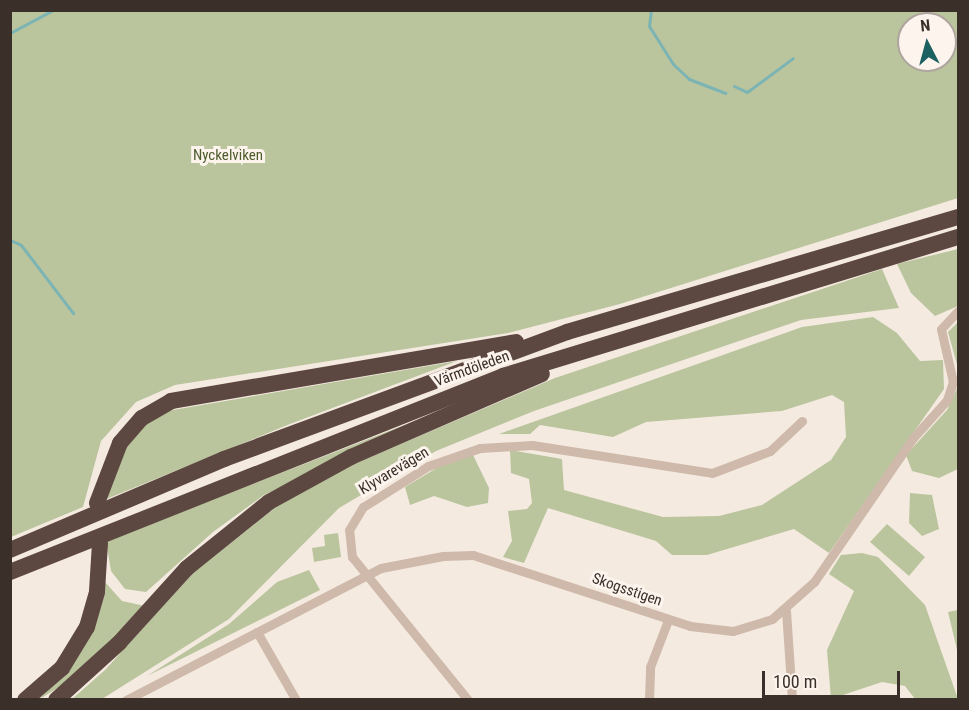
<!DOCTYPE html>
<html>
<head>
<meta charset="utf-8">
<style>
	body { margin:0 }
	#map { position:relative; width:969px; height:710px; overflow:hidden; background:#f5eae0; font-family:"Roboto Condensed",sans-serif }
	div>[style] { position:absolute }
	.green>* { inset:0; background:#bac59e }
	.stream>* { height:3px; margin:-1.5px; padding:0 1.5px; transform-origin:1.5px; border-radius:1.5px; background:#7cb4b4 }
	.street>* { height:9px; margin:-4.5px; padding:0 4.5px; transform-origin:4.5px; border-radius:4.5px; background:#ceb9aa }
	.highway>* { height:16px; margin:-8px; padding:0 8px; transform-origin:8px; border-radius:8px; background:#5d4841 }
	span { translate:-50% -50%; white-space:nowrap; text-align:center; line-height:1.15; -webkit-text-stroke:6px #fcf4ed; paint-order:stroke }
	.park-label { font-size:15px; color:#4d5c2c }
	.street-label { font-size:15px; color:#3b2f2a }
	.frame { position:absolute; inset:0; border:12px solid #3b2f2a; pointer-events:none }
	.north { position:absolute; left:897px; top:12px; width:60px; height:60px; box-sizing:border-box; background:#fcf4ed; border:2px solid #afa59f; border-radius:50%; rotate:354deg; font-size:16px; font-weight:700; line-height:24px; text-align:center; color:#3b2f2a }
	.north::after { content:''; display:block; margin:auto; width:21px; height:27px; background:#1c6061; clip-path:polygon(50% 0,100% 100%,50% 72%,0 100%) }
	.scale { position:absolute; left:762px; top:671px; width:138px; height:27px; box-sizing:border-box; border:3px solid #3b2f2a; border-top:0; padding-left:8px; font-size:18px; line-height:21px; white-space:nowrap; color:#3b2f2a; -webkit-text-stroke:4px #fcf4ed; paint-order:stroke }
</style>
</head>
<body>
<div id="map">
	<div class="green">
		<i style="clip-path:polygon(evenodd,10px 11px,958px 11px,958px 198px,620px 304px,508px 333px,175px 385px,136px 402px,101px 441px,83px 507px,11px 537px,10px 11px,909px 24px,945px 24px,945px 60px,909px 60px,909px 24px)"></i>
		<i style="clip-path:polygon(958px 249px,958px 306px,935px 316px,911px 293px,897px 264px)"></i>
		<i style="clip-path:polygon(882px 269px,899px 308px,801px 320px,534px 411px,436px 451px,339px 508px,229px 619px,102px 699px,71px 700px,105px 670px,193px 573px,276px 507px,338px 471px,555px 378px)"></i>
		<i style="clip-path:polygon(873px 317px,897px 333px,920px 361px,943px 360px,944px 389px,829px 553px,794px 529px,707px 555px,672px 555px,656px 541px,548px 508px,524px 563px,503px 557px,512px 541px,508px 511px,527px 509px,532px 503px,529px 479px,511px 473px,510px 450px,562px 459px,564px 490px,663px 517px,719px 516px,762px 505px,831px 460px,846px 437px,844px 402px,832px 395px,782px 411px,646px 422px,613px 437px,540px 425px,530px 434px,499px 434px,802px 327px)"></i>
		<i style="clip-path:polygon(958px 322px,958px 368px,948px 332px)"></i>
		<i style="clip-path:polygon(457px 361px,290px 424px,104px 500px,120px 455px,143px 427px,167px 411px)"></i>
		<i style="clip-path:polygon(958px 386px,958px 469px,939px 478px,912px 471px,906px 455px,947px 410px)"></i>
		<i style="clip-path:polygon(438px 412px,264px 495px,213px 532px,146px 592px,125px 589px,111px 571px,106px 541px)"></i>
		<i style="clip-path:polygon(473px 455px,489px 488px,488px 503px,467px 507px,434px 496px,410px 505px,405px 487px,445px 463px)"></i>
		<i style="clip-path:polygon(910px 493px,932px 495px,939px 529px,922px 536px,909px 523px)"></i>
		<i style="clip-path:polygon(887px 524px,925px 557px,909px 576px,870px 542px)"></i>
		<i style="clip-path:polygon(338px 533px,341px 557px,314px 562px,312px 548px,325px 546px,324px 535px)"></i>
		<i style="clip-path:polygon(862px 553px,878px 557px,925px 605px,958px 699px,915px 699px,905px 686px,882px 682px,831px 699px,827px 650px,854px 591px,829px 574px,841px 555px)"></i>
		<i style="clip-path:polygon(309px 570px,320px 590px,147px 676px,229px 624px,277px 582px)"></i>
		<i style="clip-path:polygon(105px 582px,122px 601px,145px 606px,79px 675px,38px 700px,62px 677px)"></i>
		<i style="clip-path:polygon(958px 610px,958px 654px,948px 612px)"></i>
	</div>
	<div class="stream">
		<i style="left:651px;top:10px;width:16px;rotate:97deg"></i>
		<i style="left:649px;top:26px;width:45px;rotate:57.7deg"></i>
		<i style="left:673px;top:64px;width:22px;rotate:43deg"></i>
		<i style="left:689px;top:79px;width:39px;rotate:21deg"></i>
		<i style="left:10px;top:33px;width:49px;rotate:-28.1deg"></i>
		<i style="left:734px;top:86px;width:14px;rotate:25deg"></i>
		<i style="left:747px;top:92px;width:57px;rotate:-36.5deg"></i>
		<i style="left:10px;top:240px;width:12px;rotate:24deg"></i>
		<i style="left:21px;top:245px;width:86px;rotate:52.6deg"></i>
	</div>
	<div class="street">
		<i style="left:786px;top:611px;width:89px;rotate:86.1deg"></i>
		<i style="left:257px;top:632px;width:78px;rotate:60.2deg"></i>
		<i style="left:126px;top:700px;width:287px;rotate:-27.4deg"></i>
		<i style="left:381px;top:568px;width:63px;rotate:-11deg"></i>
		<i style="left:443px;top:556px;width:30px;rotate:-2deg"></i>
		<i style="left:473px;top:555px;width:228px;rotate:18.1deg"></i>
		<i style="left:690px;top:626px;width:43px;rotate:6.6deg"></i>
		<i style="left:733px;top:631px;width:41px;rotate:-17.1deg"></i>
		<i style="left:772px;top:619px;width:56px;rotate:-41.4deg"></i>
		<i style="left:814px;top:582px;width:175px;rotate:-55.5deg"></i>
		<i style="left:913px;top:438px;width:51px;rotate:-48.2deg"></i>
		<i style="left:947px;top:400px;width:19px;rotate:-72deg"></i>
		<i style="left:953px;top:382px;width:54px;rotate:-102.8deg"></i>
		<i style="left:941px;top:329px;width:25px;rotate:-47deg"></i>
		<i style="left:468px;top:700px;width:184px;rotate:-129deg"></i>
		<i style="left:352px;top:557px;width:27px;rotate:-96deg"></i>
		<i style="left:349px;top:530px;width:27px;rotate:-59deg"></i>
		<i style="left:363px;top:507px;width:77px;rotate:-32.2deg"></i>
		<i style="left:428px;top:466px;width:55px;rotate:-19.1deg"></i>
		<i style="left:480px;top:448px;width:52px;rotate:-3.3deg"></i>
		<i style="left:532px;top:445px;width:182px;rotate:8.8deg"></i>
		<i style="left:712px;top:473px;width:62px;rotate:-20.8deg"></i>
		<i style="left:770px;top:451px;width:44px;rotate:-43.2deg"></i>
		<i style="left:649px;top:700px;width:33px;rotate:-88deg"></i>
		<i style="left:650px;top:667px;width:50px;rotate:-69deg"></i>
	</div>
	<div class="highway">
		<i style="left:97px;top:503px;width:64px;rotate:-69deg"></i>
		<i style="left:120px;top:443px;width:33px;rotate:-49deg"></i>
		<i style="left:142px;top:418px;width:34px;rotate:-30deg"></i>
		<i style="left:171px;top:401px;width:350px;rotate:-9.7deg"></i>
		<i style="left:10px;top:550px;width:233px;rotate:-23deg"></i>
		<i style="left:224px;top:459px;width:366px;rotate:-20.3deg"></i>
		<i style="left:567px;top:332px;width:408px;rotate:-16.4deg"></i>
		<i style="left:10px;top:572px;width:531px;rotate:-21.68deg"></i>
		<i style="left:503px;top:376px;width:476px;rotate:-17deg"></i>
		<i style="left:25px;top:700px;width:49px;rotate:-40.9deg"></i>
		<i style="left:62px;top:668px;width:48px;rotate:-58.6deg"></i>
		<i style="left:87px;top:627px;width:37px;rotate:-74deg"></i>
		<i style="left:97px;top:591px;width:48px;rotate:-86.4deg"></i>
		<i style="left:56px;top:700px;width:85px;rotate:-42.1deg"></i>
		<i style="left:119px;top:643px;width:101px;rotate:-47.8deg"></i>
		<i style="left:187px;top:568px;width:105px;rotate:-38.8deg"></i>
		<i style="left:269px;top:502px;width:94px;rotate:-28.8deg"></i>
		<i style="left:351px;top:457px;width:208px;rotate:-23.5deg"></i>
	</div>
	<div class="park-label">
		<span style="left:228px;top:156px">Nyckelviken</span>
	</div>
	<div class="street-label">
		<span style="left:472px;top:369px;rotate:-20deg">Värmdöleden</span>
		<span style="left:394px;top:471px;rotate:-31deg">Klyvarevägen</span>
		<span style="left:627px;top:590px;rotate:19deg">Skogsstigen</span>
	</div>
	<div class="frame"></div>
	<div class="north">N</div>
	<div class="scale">100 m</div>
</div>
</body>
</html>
